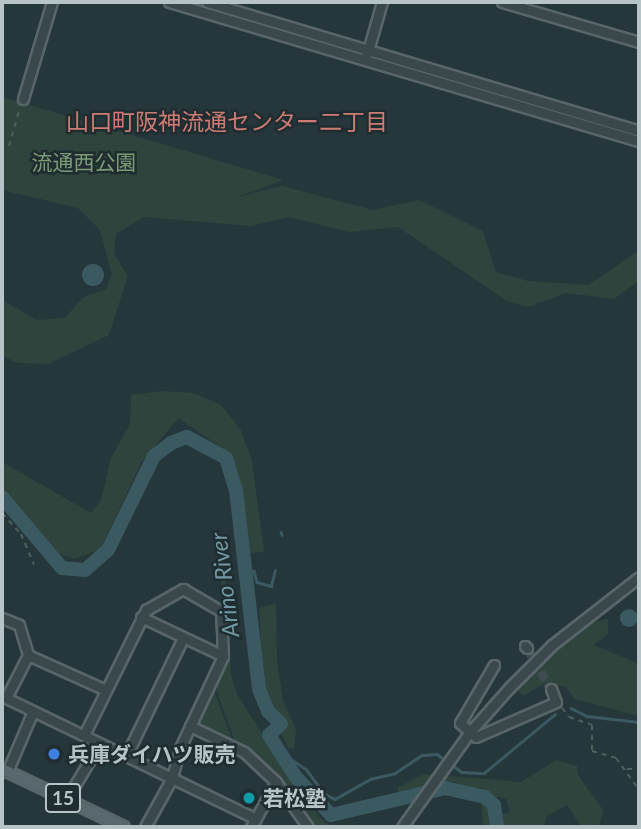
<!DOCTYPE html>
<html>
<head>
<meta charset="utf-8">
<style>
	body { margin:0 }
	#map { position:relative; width:641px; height:829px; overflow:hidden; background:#26373c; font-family:Lato,"Noto Sans JP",sans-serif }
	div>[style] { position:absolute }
	.green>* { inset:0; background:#2e443c }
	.water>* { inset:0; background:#3b5961 }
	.round { border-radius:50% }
	.stream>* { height:2.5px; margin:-1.25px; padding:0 1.25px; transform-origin:1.25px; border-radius:1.25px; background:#3b5961 }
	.river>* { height:14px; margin:-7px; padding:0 7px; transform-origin:7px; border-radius:7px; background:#3b5961 }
	.minor-tunnel>* { height:9px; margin-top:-4.5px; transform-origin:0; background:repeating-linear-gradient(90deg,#3c4c51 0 9px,transparent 0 13.5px) }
	.path>* { height:2px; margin-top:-1px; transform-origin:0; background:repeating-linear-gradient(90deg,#4d605b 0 5px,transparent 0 10px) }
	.roads { filter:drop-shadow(2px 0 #58666a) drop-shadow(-2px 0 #58666a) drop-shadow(0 2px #58666a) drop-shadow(0 -2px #58666a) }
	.minor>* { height:9px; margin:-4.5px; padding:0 4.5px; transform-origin:4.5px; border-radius:4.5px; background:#3a484c }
	.major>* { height:10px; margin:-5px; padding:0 5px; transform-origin:5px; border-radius:5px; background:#58686c }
	.dots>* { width:19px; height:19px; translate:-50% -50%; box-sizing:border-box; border:4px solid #1f2d31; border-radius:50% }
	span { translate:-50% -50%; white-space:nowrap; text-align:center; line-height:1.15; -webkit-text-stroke:5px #1f2d31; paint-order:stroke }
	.shield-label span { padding:2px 5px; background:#1f2d31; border:2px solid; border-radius:5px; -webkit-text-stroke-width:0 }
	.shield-label { font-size:19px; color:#b6c3c7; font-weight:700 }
	.park-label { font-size:21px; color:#7b9b76 }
	.poi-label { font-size:21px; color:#b6c3c7; font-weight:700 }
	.left { translate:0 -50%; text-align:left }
	.neighbourhood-label { font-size:23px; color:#ce7b74 }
	.water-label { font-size:23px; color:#7299a3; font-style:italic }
	.frame { position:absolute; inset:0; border:4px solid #b6c3c7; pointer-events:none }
</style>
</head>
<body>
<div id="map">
	<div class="green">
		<i style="clip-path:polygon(2px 97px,284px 180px,237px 197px,282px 186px,373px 210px,419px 200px,483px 231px,496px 272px,528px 281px,589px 285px,639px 250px,639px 281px,614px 299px,566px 293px,528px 307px,507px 301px,398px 227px,350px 232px,289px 217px,251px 226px,144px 217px,116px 234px,114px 253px,128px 276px,109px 335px,48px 364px,19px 363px,2px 356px,2px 300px,37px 320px,65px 318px,82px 298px,106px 289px,112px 275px,100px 230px,78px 208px,2px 190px)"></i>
		<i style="clip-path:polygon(162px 391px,193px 393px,221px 405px,241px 430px,252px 461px,264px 552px,251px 553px,246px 559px,231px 454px,178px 418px,142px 462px,100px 549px,74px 559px,54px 551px,2px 490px,2px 462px,91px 513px,101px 500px,111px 458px,130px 424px,131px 395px)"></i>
		<i style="clip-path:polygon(224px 564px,231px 675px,237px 694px,299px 791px,324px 822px,335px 827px,313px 827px,259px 762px,237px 747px,214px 684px,226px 656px,220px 565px)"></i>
		<i style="clip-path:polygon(276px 603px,277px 660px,283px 701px,296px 729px,294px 749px,288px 748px,264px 697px,259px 608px)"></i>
		<i style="clip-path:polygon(608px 619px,608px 634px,594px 645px,639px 664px,639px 716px,574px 699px,566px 687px,543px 684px,523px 696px,518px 690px,552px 652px,591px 623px)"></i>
		<i style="clip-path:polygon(213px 689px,235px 746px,202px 729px,199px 718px)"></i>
		<i style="clip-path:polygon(556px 760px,577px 766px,578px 775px,604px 811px,598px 827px,581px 827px,567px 805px,547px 816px,543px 827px,483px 827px,481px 801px,495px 802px,503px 814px,510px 812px,506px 799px,467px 791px,455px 782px,400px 794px,397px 788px,424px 774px,521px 782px)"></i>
	</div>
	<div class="water">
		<i class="round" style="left:82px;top:264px;width:22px;height:22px"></i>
		<i class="round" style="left:620px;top:609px;width:18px;height:18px"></i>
	</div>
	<div class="stream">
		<i style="left:281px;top:532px;width:3px;rotate:72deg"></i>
		<i style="left:243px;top:570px;width:11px;rotate:5deg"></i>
		<i style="left:254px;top:571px;width:11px;rotate:75deg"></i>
		<i style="left:257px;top:582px;width:15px;rotate:16deg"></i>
		<i style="left:271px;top:586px;width:16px;rotate:-76deg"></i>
		<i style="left:571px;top:708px;width:18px;rotate:27deg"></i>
		<i style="left:587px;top:716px;width:52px;rotate:6.6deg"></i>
		<i style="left:279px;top:751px;width:32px;rotate:34deg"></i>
		<i style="left:306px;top:769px;width:31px;rotate:53deg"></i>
		<i style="left:325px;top:794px;width:11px;rotate:27deg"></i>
		<i style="left:335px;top:799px;width:40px;rotate:-29.7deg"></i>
		<i style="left:370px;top:779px;width:26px;rotate:-13deg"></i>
		<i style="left:395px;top:773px;width:32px;rotate:-34deg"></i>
		<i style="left:422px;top:755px;width:15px;rotate:-4deg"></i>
		<i style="left:437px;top:754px;width:31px;rotate:36deg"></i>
		<i style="left:462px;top:772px;width:22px;rotate:3deg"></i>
		<i style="left:484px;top:773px;width:92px;rotate:-39.7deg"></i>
	</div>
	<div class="river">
		<i style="left:2px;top:497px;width:93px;rotate:49.8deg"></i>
		<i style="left:62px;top:568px;width:23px;rotate:5deg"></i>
		<i style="left:85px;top:570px;width:30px;rotate:-41deg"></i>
		<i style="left:108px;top:550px;width:105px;rotate:-63.9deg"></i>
		<i style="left:154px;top:456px;width:21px;rotate:-37deg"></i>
		<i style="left:171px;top:443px;width:17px;rotate:-21deg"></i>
		<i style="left:187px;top:437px;width:44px;rotate:28.3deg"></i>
		<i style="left:226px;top:458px;width:34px;rotate:73deg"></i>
		<i style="left:236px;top:490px;width:200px;rotate:83.4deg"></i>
		<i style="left:259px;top:689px;width:24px;rotate:68deg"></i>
		<i style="left:268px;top:711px;width:18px;rotate:45deg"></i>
		<i style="left:281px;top:724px;width:16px;rotate:137deg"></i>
		<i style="left:269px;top:735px;width:49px;rotate:57.6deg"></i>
		<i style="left:295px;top:776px;width:53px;rotate:47.3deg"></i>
		<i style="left:331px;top:815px;width:117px;rotate:-13.3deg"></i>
		<i style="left:445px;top:788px;width:41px;rotate:12.7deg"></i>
		<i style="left:485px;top:797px;width:12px;rotate:42deg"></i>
		<i style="left:494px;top:805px;width:22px;rotate:82deg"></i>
	</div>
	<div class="minor-tunnel">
		<i style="left:527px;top:648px;width:48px;rotate:59.7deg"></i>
	</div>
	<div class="path">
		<i style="left:9px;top:146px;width:40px;rotate:-74deg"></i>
		<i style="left:2px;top:513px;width:28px;rotate:48deg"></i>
		<i style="left:21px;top:534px;width:33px;rotate:67deg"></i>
		<i style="left:562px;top:708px;width:11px;rotate:52deg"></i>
		<i style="left:569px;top:717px;width:24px;rotate:19deg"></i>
		<i style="left:592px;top:725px;width:26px;rotate:90deg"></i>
		<i style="left:592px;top:751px;width:25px;rotate:16deg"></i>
		<i style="left:616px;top:758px;width:39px;rotate:54deg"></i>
		<i style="left:627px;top:769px;width:12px"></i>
	</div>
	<div class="roads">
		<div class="minor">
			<i style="left:169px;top:2px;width:490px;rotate:16.5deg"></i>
			<i style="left:207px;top:2px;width:451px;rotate:16.6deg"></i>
			<i style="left:502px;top:2px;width:143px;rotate:16.3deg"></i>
			<i style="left:367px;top:54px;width:54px;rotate:-73.9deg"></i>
			<i style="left:23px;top:99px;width:101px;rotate:-73.4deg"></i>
			<i style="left:141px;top:617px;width:91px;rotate:25.4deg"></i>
			<i style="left:2px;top:618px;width:18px;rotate:22deg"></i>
			<i style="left:19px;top:625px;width:31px;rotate:73deg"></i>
			<i style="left:525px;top:646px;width:3px;rotate:45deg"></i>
			<i style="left:494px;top:665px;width:67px;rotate:120.4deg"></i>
			<i style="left:460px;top:723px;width:21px;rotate:41deg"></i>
			<i style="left:476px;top:737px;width:87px;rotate:-23.6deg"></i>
			<i style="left:556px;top:702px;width:14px;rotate:-111deg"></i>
			<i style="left:2px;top:696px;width:282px;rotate:25.8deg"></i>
			<i style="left:6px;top:698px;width:48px;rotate:-62.9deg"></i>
			<i style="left:28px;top:655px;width:85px;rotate:24.2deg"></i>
			<i style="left:190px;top:726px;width:60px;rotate:25.7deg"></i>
			<i style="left:244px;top:752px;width:44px;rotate:43.2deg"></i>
			<i style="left:276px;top:782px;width:55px;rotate:54.6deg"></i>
			<i style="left:84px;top:735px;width:140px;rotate:-63.6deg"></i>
			<i style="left:146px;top:610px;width:43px;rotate:-29.6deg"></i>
			<i style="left:183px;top:589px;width:44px;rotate:30.1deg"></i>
			<i style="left:221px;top:611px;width:45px;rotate:87.5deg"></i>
			<i style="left:223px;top:656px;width:102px;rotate:115.1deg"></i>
			<i style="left:180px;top:748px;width:31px;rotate:105deg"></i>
			<i style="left:172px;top:778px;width:56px;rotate:118.9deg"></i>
			<i style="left:126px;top:756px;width:131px;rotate:-64.2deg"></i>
			<i style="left:7px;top:772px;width:66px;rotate:-66.9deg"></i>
			<i style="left:66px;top:800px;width:66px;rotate:-59.2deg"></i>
			<i style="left:251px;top:827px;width:51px;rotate:-60.9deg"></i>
			<i style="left:402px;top:827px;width:115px;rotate:-54.5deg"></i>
			<i style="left:469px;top:733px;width:60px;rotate:-48.4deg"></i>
			<i style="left:509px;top:688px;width:61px;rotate:-45deg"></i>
			<i style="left:552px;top:645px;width:110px;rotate:-38deg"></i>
		</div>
		<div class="major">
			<i style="left:2px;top:769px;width:135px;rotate:25.4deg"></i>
		</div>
	</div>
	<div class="dots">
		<i style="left:54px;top:754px;background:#3f7fe0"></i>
		<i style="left:249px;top:798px;background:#0f9aa8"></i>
	</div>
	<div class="shield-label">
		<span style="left:63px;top:798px">15</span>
	</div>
	<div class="park-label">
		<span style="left:84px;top:162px">流通西公園</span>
	</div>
	<div class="poi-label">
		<span class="left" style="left:68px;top:754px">兵庫ダイハツ販売</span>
		<span class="left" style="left:263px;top:798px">若松塾</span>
	</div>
	<div class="neighbourhood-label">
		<span style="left:227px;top:121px">山口町阪神流通センター二丁目</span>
	</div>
	<div class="water-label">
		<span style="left:224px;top:585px;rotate:-97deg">Arino River</span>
	</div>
	<div class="frame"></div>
</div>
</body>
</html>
